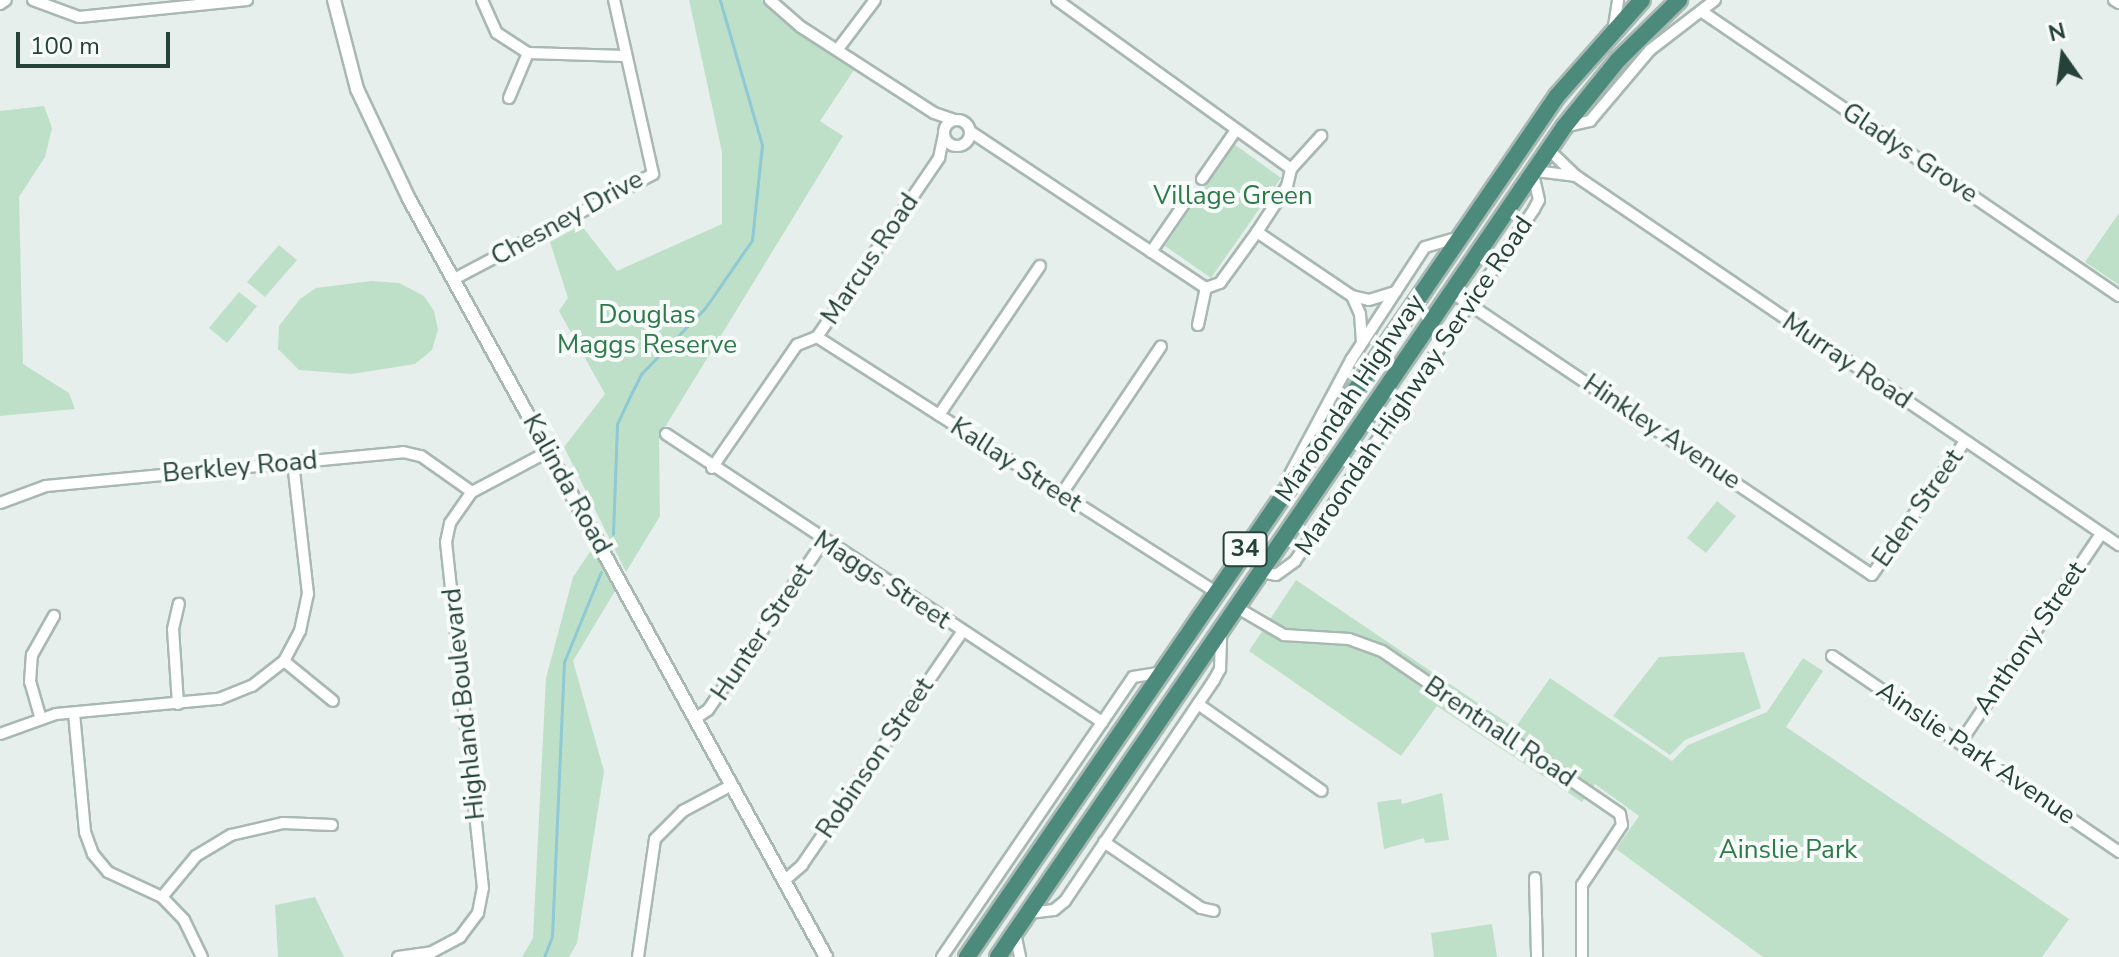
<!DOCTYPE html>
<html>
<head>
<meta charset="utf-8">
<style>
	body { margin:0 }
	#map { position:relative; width:2119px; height:957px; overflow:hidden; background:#e6efeb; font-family:"Nunito Sans",sans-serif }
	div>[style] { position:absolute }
	.green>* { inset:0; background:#bfe0c8 }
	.stream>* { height:3px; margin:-1.5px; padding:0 1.5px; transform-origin:1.5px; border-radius:1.5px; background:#8ec9d4 }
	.roads { filter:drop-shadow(2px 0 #a8b8b2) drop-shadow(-2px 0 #a8b8b2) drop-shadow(0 2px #a8b8b2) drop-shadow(0 -2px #a8b8b2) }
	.minor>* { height:10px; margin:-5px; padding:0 5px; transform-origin:5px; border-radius:5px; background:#fff }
	.minor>.ring { margin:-5px; padding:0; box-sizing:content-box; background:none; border:10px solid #fff; border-radius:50% }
	.tertiary>* { height:12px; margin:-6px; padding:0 6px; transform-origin:6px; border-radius:6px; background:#fff }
	.trunk>* { height:16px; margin:-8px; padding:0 8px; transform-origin:8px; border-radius:8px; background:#4c8a7c }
	span { translate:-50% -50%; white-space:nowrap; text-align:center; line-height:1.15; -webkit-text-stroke:8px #f7fbf9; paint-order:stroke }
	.shield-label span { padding:2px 6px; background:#f7fbf9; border:2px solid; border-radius:6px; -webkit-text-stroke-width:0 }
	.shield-label { font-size:24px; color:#24423a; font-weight:700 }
	.street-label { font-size:26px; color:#24423a }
	.park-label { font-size:26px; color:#2d7a4b }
	.north { position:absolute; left:2023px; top:16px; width:80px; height:80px; -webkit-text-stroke:6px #f7fbf9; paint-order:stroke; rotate:346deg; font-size:22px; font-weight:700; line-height:32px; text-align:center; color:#24423a }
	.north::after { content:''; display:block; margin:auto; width:28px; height:36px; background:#24423a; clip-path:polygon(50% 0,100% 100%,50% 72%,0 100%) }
	.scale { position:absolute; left:16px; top:32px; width:154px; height:36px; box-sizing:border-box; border:4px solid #24423a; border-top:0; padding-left:10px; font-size:24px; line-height:28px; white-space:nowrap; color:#24423a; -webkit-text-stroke:6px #f7fbf9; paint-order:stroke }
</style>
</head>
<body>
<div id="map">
	<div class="green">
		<i style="clip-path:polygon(689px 0,762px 0,854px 70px,820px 121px,843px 136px,659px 437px,660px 516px,626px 572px,564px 447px,605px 394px,559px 311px,568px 298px,550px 242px,581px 225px,617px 271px,722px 224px,722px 152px)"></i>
		<i style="clip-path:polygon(44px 106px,52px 128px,45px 157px,19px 197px,23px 364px,69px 393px,75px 409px,0 416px,0 111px)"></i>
		<i style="clip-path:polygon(1234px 144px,1281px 178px,1211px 278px,1165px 246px)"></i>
		<i style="clip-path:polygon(2119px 213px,2119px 285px,2085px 262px)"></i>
		<i style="clip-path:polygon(279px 245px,297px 260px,265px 297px,247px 282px)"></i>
		<i style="clip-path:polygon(371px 281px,399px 283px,424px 296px,434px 311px,438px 330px,432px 350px,415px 364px,352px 374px,299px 370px,278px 349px,279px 326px,300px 299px,316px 288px)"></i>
		<i style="clip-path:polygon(239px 292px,257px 306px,227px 343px,209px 328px)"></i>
		<i style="clip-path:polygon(1717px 501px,1736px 516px,1706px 553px,1687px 538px)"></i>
		<i style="clip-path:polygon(598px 540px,621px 581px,573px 661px,604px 771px,577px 943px,569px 957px,522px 957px,533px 938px,546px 678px,573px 577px)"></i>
		<i style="clip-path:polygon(1296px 580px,1515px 728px,1550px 678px,1672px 761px,1688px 745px,1767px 712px,1803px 658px,1823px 671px,1786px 727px,2069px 919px,2042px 957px,1763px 957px,1616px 849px,1639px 816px,1595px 784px,1582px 802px,1437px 706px,1401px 756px,1249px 651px)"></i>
		<i style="clip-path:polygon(1744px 652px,1761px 708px,1685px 740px,1670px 755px,1613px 716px,1659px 657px)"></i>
		<i style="clip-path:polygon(1442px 793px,1449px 840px,1425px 843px,1424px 838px,1384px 849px,1377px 802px,1401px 799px,1402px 804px)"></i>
		<i style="clip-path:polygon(315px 897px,344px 957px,278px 957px,275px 905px)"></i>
		<i style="clip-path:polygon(1492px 924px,1497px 957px,1434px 957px,1431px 933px)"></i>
	</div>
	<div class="stream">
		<i style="left:613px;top:534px;width:110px;rotate:-87.9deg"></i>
		<i style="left:617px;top:424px;width:31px;rotate:-65deg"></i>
		<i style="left:630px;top:396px;width:25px;rotate:-63deg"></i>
		<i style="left:641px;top:374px;width:92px;rotate:-45.9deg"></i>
		<i style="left:705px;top:308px;width:83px;rotate:-55.3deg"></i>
		<i style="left:752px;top:240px;width:96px;rotate:-84deg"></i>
		<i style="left:762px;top:145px;width:151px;rotate:-106.2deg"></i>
		<i style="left:544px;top:957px;width:22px;rotate:-69deg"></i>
		<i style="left:552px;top:936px;width:274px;rotate:-87.5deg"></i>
		<i style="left:564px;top:662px;width:97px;rotate:-67.7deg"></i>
	</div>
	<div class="roads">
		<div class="minor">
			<i style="left:33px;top:0;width:49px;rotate:20.3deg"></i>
			<i style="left:79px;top:17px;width:169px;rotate:-5.8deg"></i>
			<i style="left:482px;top:0;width:36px;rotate:66deg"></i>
			<i style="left:497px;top:33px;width:37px;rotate:33deg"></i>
			<i style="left:528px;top:53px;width:97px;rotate:1.8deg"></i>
			<i style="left:770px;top:0;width:41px;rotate:41.1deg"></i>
			<i style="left:801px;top:27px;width:158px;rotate:32.9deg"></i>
			<i style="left:934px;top:113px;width:21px;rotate:19deg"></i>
			<i style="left:1057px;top:0;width:289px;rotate:35.8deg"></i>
			<i style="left:1291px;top:169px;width:17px;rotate:103deg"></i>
			<i style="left:1287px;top:186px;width:55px;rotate:123.1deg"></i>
			<i style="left:2114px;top:0;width:6px;rotate:31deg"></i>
			<i style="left:0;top:4px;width:7px;rotate:-34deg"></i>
			<i style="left:1701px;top:11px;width:506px;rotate:34.29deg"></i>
			<i style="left:1614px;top:26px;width:26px;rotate:-81deg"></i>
			<i style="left:838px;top:49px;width:61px;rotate:-52.9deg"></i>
			<i style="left:509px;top:98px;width:49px;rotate:-67.1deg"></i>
			<i class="ring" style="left:944px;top:120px;width:16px;height:16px"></i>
			<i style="left:1564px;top:127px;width:27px;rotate:-13deg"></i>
			<i style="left:1590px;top:121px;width:93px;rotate:-49.8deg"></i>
			<i style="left:1650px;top:50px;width:82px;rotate:-37.6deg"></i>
			<i style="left:971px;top:132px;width:282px;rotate:33.6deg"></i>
			<i style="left:1206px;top:288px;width:15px;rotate:-20deg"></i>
			<i style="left:1220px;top:283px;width:63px;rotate:-54deg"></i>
			<i style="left:1257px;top:232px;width:115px;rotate:34deg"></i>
			<i style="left:1352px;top:296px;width:17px;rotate:13deg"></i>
			<i style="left:1369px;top:300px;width:28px;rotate:-17deg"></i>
			<i style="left:1549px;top:150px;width:37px;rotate:44deg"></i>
			<i style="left:1576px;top:176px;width:657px;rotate:34.2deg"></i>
			<i style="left:1291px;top:169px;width:45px;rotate:-47.7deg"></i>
			<i style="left:1535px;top:171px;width:39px;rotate:7deg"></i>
			<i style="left:1202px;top:179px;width:60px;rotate:-55.2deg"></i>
			<i style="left:1151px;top:252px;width:62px;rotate:-55.5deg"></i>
			<i style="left:454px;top:279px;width:225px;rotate:-27.8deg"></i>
			<i style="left:653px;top:174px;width:178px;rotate:-102.6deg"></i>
			<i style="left:1451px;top:292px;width:507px;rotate:33.91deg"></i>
			<i style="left:1872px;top:575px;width:163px;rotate:-55.2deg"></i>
			<i style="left:1352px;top:296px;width:20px;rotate:66deg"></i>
			<i style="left:1360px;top:314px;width:27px;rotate:86deg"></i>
			<i style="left:1198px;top:325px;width:38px;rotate:-78deg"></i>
			<i style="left:817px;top:337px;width:473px;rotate:32.6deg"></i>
			<i style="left:939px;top:415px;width:180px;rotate:-55.9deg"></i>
			<i style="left:666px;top:434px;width:523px;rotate:33.45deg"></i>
			<i style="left:712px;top:468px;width:150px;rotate:-55.4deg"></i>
			<i style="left:797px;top:345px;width:22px;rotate:-22deg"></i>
			<i style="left:817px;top:337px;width:217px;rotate:-55.7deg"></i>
			<i style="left:939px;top:158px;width:24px;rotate:-78deg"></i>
			<i style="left:1288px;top:478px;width:134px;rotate:-61.9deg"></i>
			<i style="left:1351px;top:360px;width:135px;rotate:-56.8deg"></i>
			<i style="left:1425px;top:247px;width:35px;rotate:-16deg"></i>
			<i style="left:1061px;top:495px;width:179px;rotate:-56.1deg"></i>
			<i style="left:0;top:503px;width:49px;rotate:-20.3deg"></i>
			<i style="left:46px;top:486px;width:359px;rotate:-5.4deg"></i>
			<i style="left:403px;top:452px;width:18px;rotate:13deg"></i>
			<i style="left:421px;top:456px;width:62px;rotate:35.2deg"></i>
			<i style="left:1261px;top:572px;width:15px;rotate:11deg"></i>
			<i style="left:1276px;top:575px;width:24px;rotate:-36deg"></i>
			<i style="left:1295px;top:561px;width:425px;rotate:-55.8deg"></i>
			<i style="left:1534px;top:209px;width:10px;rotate:-61deg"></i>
			<i style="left:1539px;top:200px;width:27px;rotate:-103deg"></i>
			<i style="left:1236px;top:607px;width:56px;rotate:30.3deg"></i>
			<i style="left:1284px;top:635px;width:65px;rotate:3.5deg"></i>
			<i style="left:1349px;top:639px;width:35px;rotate:20deg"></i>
			<i style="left:1382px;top:651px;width:288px;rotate:34.4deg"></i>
			<i style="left:1620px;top:814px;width:11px;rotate:80deg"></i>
			<i style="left:1622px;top:825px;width:72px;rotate:123.7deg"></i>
			<i style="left:1582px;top:885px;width:72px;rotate:90deg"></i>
			<i style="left:1832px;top:656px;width:348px;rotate:34.3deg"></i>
			<i style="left:284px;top:661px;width:63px;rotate:39.2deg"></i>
			<i style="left:178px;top:704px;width:75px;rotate:-93.8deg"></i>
			<i style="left:173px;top:629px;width:26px;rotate:-77deg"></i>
			<i style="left:1198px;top:704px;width:151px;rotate:35.1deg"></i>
			<i style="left:74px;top:713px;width:120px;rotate:84.7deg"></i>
			<i style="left:85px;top:832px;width:23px;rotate:70deg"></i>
			<i style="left:93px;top:854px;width:23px;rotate:50deg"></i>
			<i style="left:108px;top:872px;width:60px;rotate:24.8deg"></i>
			<i style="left:162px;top:897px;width:32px;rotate:46deg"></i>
			<i style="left:184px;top:920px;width:41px;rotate:64.1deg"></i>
			<i style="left:40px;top:716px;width:35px;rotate:-106deg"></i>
			<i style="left:30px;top:682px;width:27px;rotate:-86deg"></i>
			<i style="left:32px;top:655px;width:45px;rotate:-60.6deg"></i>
			<i style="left:696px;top:718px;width:14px;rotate:-34deg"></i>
			<i style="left:708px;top:710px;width:204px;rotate:-55.6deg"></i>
			<i style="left:0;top:734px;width:59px;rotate:-19.7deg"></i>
			<i style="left:56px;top:714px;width:164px;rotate:-5.3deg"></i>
			<i style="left:219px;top:699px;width:35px;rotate:-22deg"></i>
			<i style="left:252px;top:686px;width:41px;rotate:-38deg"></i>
			<i style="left:284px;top:661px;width:34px;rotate:-62deg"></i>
			<i style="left:300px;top:631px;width:38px;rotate:-78deg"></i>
			<i style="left:308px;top:594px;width:133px;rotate:-96.5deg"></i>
			<i style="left:1960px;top:743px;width:252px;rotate:-56deg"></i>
			<i style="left:1104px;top:842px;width:117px;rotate:34.2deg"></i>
			<i style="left:1201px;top:908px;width:13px;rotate:13deg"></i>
			<i style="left:1535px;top:878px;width:79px;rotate:88.5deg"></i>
			<i style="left:785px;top:880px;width:23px;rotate:-41deg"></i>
			<i style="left:802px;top:865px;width:283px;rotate:-55.5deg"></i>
			<i style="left:162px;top:897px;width:53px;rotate:-50.3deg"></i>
			<i style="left:196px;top:856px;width:41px;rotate:-31deg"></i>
			<i style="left:231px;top:835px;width:53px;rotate:-13deg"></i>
			<i style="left:283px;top:823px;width:49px;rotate:2.3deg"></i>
			<i style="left:1029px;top:913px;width:25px;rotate:-7deg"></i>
			<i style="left:1054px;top:910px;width:14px;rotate:-39deg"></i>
			<i style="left:1065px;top:901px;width:267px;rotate:-56deg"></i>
			<i style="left:1214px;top:680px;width:13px;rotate:-61deg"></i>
			<i style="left:1220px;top:669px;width:37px;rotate:-88deg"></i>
			<i style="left:1015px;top:933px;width:25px;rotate:78deg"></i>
			<i style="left:398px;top:957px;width:34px;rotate:-8deg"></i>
			<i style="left:432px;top:952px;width:32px;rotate:-28deg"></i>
			<i style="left:460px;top:937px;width:30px;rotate:-53deg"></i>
			<i style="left:478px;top:913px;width:25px;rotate:-79deg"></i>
			<i style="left:483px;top:888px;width:348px;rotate:-96.1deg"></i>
			<i style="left:446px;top:542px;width:19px;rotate:-78deg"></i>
			<i style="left:450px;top:523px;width:38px;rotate:-55deg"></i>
			<i style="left:472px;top:492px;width:87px;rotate:-28deg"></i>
			<i style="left:638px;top:957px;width:119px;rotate:-81.8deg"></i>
			<i style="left:655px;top:839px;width:40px;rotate:-45deg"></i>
			<i style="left:683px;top:811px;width:55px;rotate:-28deg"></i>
			<i style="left:942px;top:957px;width:339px;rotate:-55.7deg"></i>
			<i style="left:1133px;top:677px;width:30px;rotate:-9deg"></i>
		</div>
		<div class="tertiary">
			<i style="left:334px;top:0;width:92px;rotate:75.5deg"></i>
			<i style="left:357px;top:89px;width:122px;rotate:64.7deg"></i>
			<i style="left:409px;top:199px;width:865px;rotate:61.18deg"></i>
		</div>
		<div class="trunk">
			<i style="left:967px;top:957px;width:1044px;rotate:-55.58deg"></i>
			<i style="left:1557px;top:96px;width:128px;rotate:-48.5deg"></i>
			<i style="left:998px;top:957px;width:1005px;rotate:-55.71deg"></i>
			<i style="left:1564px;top:127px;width:86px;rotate:-51.1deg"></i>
			<i style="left:1618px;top:60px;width:86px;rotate:-44.5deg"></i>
		</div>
	</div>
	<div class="shield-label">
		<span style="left:1245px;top:549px">34</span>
	</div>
	<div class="street-label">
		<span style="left:1910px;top:153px;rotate:34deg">Gladys Grove</span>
		<span style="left:567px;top:218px;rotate:-29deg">Chesney Drive</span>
		<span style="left:870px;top:259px;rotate:-56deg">Marcus Road</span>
		<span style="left:1847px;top:361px;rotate:34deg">Murray Road</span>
		<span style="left:1414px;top:386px;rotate:-56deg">Maroondah Highway Service Road</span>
		<span style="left:1350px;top:398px;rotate:-56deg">Maroondah Highway</span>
		<span style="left:1662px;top:432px;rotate:34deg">Hinkley Avenue</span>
		<span style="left:1016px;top:465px;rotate:33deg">Kallay Street</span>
		<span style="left:240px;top:467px;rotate:-5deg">Berkley Road</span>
		<span style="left:567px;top:484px;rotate:61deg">Kalinda Road</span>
		<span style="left:1918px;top:508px;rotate:-55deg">Eden Street</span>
		<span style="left:882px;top:580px;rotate:33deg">Maggs Street</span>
		<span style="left:762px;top:632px;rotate:-56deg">Hunter Street</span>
		<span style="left:2030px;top:638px;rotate:-56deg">Anthony Street</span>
		<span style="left:464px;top:704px;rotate:-96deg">Highland Boulevard</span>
		<span style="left:1500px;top:732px;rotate:34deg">Brentnall Road</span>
		<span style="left:1976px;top:753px;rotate:34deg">Ainslie Park Avenue</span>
		<span style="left:875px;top:758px;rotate:-56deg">Robinson Street</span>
	</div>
	<div class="park-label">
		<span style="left:1233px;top:196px">Village Green</span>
		<span style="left:647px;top:330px">Douglas<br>Maggs Reserve</span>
		<span style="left:1788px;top:850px">Ainslie Park</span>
	</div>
	<div class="north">N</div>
	<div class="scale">100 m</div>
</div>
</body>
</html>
